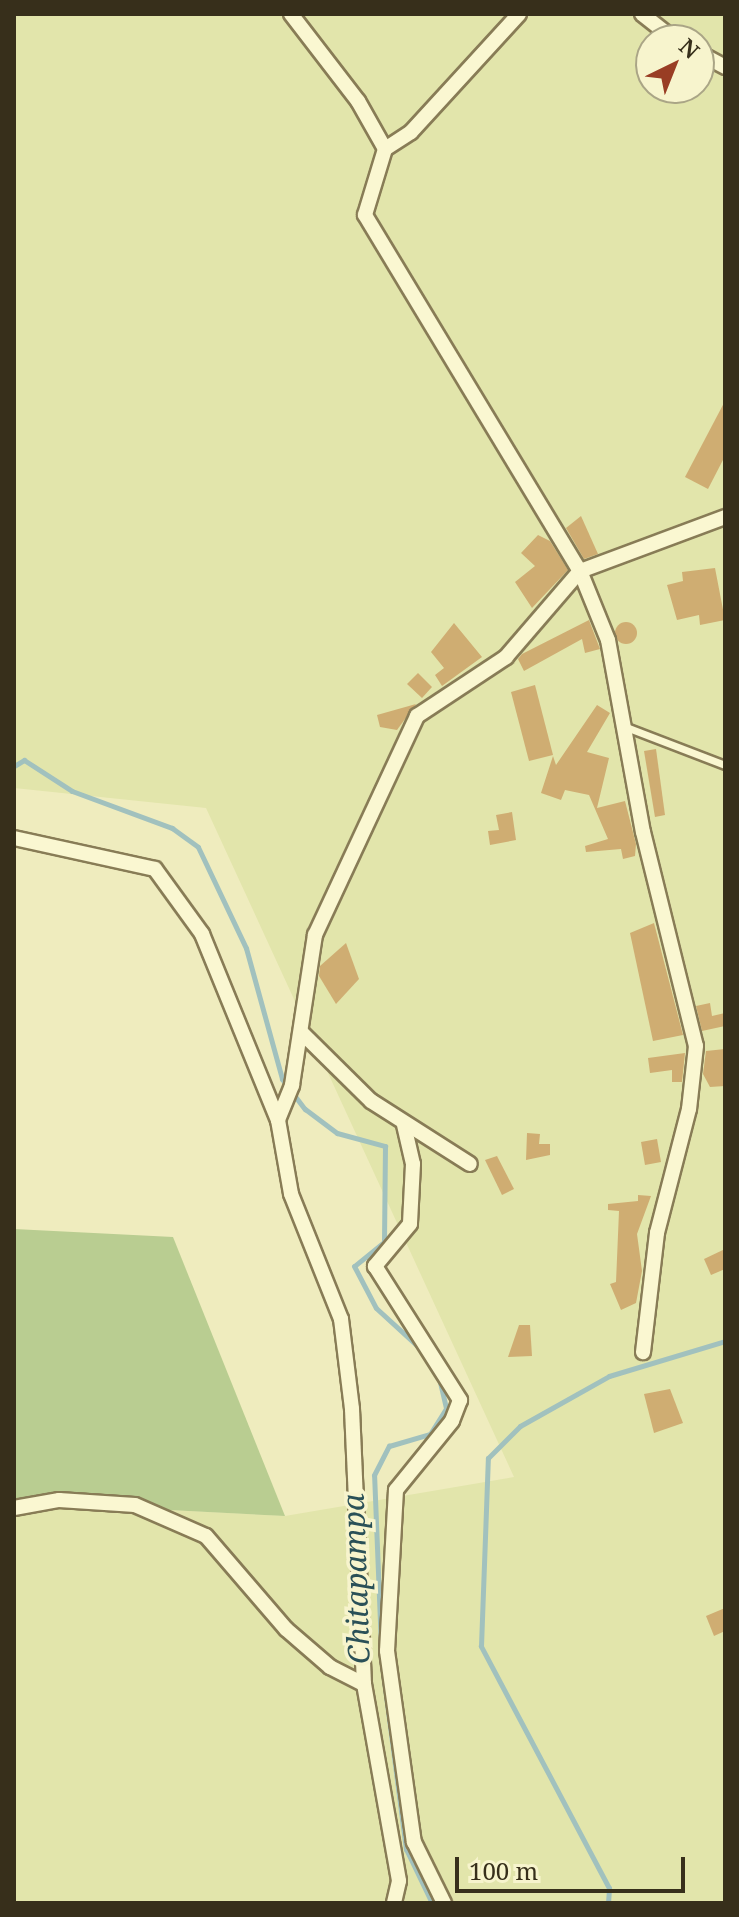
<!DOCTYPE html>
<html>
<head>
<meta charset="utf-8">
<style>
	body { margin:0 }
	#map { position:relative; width:739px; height:1917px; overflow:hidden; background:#efecbe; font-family:"Noto Serif",serif }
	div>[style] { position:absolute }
	.farmland>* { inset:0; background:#e2e5ab }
	.green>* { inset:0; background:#b9cd91 }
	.stream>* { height:5px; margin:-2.5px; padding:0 2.5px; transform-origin:2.5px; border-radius:2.5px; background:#a1c1be }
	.building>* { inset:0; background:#cfad72 }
	.round { border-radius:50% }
	.roads { filter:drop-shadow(2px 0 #887c56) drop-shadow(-2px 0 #887c56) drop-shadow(0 2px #887c56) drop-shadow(0 -2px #887c56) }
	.lane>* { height:7px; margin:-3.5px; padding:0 3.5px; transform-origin:3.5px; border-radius:3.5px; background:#faf7d1 }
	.street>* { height:14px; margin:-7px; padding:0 7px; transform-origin:7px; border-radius:7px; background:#faf7d1 }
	span { translate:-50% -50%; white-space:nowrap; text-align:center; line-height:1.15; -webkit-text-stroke:7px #f7f4cd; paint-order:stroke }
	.water-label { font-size:30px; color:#2a5057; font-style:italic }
	.frame { position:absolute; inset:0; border:16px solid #372f1b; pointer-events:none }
	.north { position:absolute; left:635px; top:24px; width:80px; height:80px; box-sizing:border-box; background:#f7f4cd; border:2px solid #aaa586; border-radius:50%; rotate:43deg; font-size:22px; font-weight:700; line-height:32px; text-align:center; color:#372f1b }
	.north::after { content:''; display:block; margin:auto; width:28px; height:36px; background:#993d24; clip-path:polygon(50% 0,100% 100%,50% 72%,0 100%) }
	.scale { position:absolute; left:455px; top:1857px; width:230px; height:36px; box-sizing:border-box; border:4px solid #372f1b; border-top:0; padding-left:10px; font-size:24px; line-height:28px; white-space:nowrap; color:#372f1b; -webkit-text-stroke:6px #f7f4cd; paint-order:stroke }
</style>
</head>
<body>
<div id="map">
	<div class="farmland">
		<i style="clip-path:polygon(evenodd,14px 14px,725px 14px,725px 1903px,14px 1903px,14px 1502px,285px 1516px,514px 1477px,206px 808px,14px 788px,14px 14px,651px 40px,699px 40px,699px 88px,651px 88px,651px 40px)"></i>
	</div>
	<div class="green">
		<i style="clip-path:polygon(14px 1229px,173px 1237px,285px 1516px,14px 1502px)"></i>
	</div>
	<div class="stream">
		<i style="left:14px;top:766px;width:12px;rotate:-31deg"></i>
		<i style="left:24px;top:760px;width:57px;rotate:32.9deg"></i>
		<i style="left:72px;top:791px;width:107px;rotate:20.3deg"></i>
		<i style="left:172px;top:828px;width:32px;rotate:36deg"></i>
		<i style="left:198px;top:847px;width:112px;rotate:64.6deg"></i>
		<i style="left:246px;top:948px;width:136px;rotate:74.6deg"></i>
		<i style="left:282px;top:1079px;width:38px;rotate:53deg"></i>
		<i style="left:305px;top:1109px;width:40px;rotate:37deg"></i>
		<i style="left:337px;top:1133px;width:50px;rotate:15.2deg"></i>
		<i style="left:385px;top:1146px;width:96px;rotate:90.6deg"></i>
		<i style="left:384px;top:1242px;width:38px;rotate:141deg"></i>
		<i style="left:354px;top:1266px;width:47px;rotate:62.4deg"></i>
		<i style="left:376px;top:1308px;width:62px;rotate:42.4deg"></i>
		<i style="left:381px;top:1647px;width:172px;rotate:-92.3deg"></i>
		<i style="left:374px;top:1475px;width:33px;rotate:-63deg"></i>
		<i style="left:389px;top:1446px;width:43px;rotate:-16.3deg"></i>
		<i style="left:430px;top:1434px;width:31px;rotate:-58deg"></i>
		<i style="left:446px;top:1408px;width:32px;rotate:-103deg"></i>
		<i style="left:381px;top:1657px;width:194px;rotate:82.6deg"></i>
		<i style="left:406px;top:1849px;width:60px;rotate:64.3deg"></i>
		<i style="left:608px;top:1903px;width:15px;rotate:-86deg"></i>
		<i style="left:609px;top:1888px;width:274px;rotate:-117.9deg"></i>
		<i style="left:481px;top:1646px;width:188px;rotate:-87.9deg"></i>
		<i style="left:488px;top:1458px;width:45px;rotate:-45deg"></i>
		<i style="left:520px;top:1426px;width:102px;rotate:-29.3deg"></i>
		<i style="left:609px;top:1376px;width:121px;rotate:-16.8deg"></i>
	</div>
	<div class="building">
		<i style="clip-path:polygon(725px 401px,725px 456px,708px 489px,685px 477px)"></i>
		<i style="clip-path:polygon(581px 516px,598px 554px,584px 559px,566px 528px)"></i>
		<i style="clip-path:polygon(538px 535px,550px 541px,568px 570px,532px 608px,515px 582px,535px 566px,521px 553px)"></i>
		<i style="clip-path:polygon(715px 568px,725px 620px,700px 625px,699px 615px,677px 620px,667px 585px,683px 581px,682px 572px)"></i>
		<i style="clip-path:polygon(589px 620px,600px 649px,585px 653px,582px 639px,524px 671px,518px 659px,522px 654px)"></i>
		<i class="round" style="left:615px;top:622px;width:22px;height:22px"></i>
		<i style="clip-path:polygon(454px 623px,482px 657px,442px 686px,435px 675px,444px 668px,431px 652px)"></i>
		<i style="clip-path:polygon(418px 673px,432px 687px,422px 698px,407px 684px)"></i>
		<i style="clip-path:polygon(535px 685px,553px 755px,529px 761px,511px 692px)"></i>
		<i style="clip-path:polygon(416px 704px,397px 730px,380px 727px,377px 715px)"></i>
		<i style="clip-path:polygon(597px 705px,610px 713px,587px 752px,609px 758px,597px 808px,625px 801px,636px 844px,635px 856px,623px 859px,621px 849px,586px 852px,585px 846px,608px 839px,589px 795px,565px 790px,561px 800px,541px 793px,553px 756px,556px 765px)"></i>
		<i style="clip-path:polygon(656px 749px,665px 815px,655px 817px,644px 751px)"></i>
		<i style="clip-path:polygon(512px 812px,516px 840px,490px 845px,488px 831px,499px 830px,496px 815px)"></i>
		<i style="clip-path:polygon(654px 923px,683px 1035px,653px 1041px,630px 933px)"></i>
		<i style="clip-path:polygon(346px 943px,359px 979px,336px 1004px,319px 976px,320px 966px)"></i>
		<i style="clip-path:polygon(710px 1003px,712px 1016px,725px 1013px,725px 1026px,702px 1031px,696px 1006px)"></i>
		<i style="clip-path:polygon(725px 1049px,725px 1086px,710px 1087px,703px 1074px,706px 1051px)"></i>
		<i style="clip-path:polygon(685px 1053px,682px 1082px,672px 1082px,672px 1070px,650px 1073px,648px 1058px)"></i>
		<i style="clip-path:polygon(527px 1133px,540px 1134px,539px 1144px,550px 1144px,550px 1155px,526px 1160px)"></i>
		<i style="clip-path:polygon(657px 1139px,661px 1162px,645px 1165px,641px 1142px)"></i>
		<i style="clip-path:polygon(497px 1156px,514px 1189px,502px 1195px,485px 1160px)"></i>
		<i style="clip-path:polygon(638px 1195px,651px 1196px,637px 1234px,642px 1271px,636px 1303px,621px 1310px,610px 1284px,616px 1282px,619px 1211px,608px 1210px,608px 1204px,638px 1201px)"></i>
		<i style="clip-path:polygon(725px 1249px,725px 1269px,711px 1275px,704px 1259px)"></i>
		<i style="clip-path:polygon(519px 1325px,530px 1325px,532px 1356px,508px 1357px)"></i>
		<i style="clip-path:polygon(670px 1389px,683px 1423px,654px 1433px,644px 1394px)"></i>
		<i style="clip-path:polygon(725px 1608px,725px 1631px,714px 1636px,706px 1616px)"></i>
	</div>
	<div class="roads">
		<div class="lane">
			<i style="left:626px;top:727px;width:106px;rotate:21deg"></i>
		</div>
		<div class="street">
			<i style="left:291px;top:14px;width:110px;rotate:52.4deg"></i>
			<i style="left:358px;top:101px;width:55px;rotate:60.6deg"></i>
			<i style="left:385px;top:149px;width:69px;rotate:106.9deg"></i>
			<i style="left:365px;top:215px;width:416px;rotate:58.9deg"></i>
			<i style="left:580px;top:571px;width:74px;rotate:67.9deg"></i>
			<i style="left:608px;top:640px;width:195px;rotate:79.7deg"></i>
			<i style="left:643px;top:832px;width:220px;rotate:76.1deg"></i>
			<i style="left:696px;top:1046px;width:63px;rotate:96.3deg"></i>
			<i style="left:689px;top:1109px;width:128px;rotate:104.5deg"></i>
			<i style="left:657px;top:1233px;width:120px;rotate:96.7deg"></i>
			<i style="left:642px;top:14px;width:42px;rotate:38.2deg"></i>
			<i style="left:699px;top:53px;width:30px;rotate:28deg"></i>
			<i style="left:385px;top:149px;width:31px;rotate:-33deg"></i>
			<i style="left:411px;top:132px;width:160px;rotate:-47.5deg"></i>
			<i style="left:14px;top:838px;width:144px;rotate:12.4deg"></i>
			<i style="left:155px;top:869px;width:80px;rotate:54.1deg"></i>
			<i style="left:202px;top:934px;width:201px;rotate:67.8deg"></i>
			<i style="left:278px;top:1120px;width:75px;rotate:80deg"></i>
			<i style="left:291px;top:1194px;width:135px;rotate:68.2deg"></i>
			<i style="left:341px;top:1319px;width:91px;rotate:83deg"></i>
			<i style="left:352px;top:1409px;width:275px;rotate:87.5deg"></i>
			<i style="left:303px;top:1034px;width:95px;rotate:44.6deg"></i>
			<i style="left:371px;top:1101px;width:117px;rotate:32.5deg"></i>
			<i style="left:278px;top:1120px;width:38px;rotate:-68deg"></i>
			<i style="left:292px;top:1085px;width:152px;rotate:-81.3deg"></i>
			<i style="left:315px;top:935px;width:242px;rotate:-65deg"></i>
			<i style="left:417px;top:716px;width:107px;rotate:-33.5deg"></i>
			<i style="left:506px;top:657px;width:113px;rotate:-49.3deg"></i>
			<i style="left:580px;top:571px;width:155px;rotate:-20.4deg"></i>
			<i style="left:404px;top:1125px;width:40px;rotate:77deg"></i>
			<i style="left:413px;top:1164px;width:60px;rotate:92.9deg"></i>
			<i style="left:410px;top:1224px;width:55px;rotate:129.8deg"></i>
			<i style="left:375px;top:1266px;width:159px;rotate:57.6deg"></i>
			<i style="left:460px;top:1400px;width:22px;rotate:111deg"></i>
			<i style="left:452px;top:1421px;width:89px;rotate:129.1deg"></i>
			<i style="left:396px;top:1490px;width:161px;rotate:93.2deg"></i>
			<i style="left:387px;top:1651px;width:193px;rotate:82deg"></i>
			<i style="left:414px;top:1842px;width:68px;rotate:63.8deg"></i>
			<i style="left:14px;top:1508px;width:46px;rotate:-10.1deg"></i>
			<i style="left:59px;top:1500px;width:76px;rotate:3.8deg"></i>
			<i style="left:135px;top:1505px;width:77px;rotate:23.6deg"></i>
			<i style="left:206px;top:1536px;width:123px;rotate:49.3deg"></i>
			<i style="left:286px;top:1629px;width:58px;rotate:40.8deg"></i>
			<i style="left:330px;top:1667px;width:38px;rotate:27deg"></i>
			<i style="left:364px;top:1684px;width:200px;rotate:79.9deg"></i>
			<i style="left:399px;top:1881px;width:23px;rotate:103deg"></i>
		</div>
	</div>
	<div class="water-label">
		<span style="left:356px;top:1579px;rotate:-92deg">Chitapampa</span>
	</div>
	<div class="frame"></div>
	<div class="north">N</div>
	<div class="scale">100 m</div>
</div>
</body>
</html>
